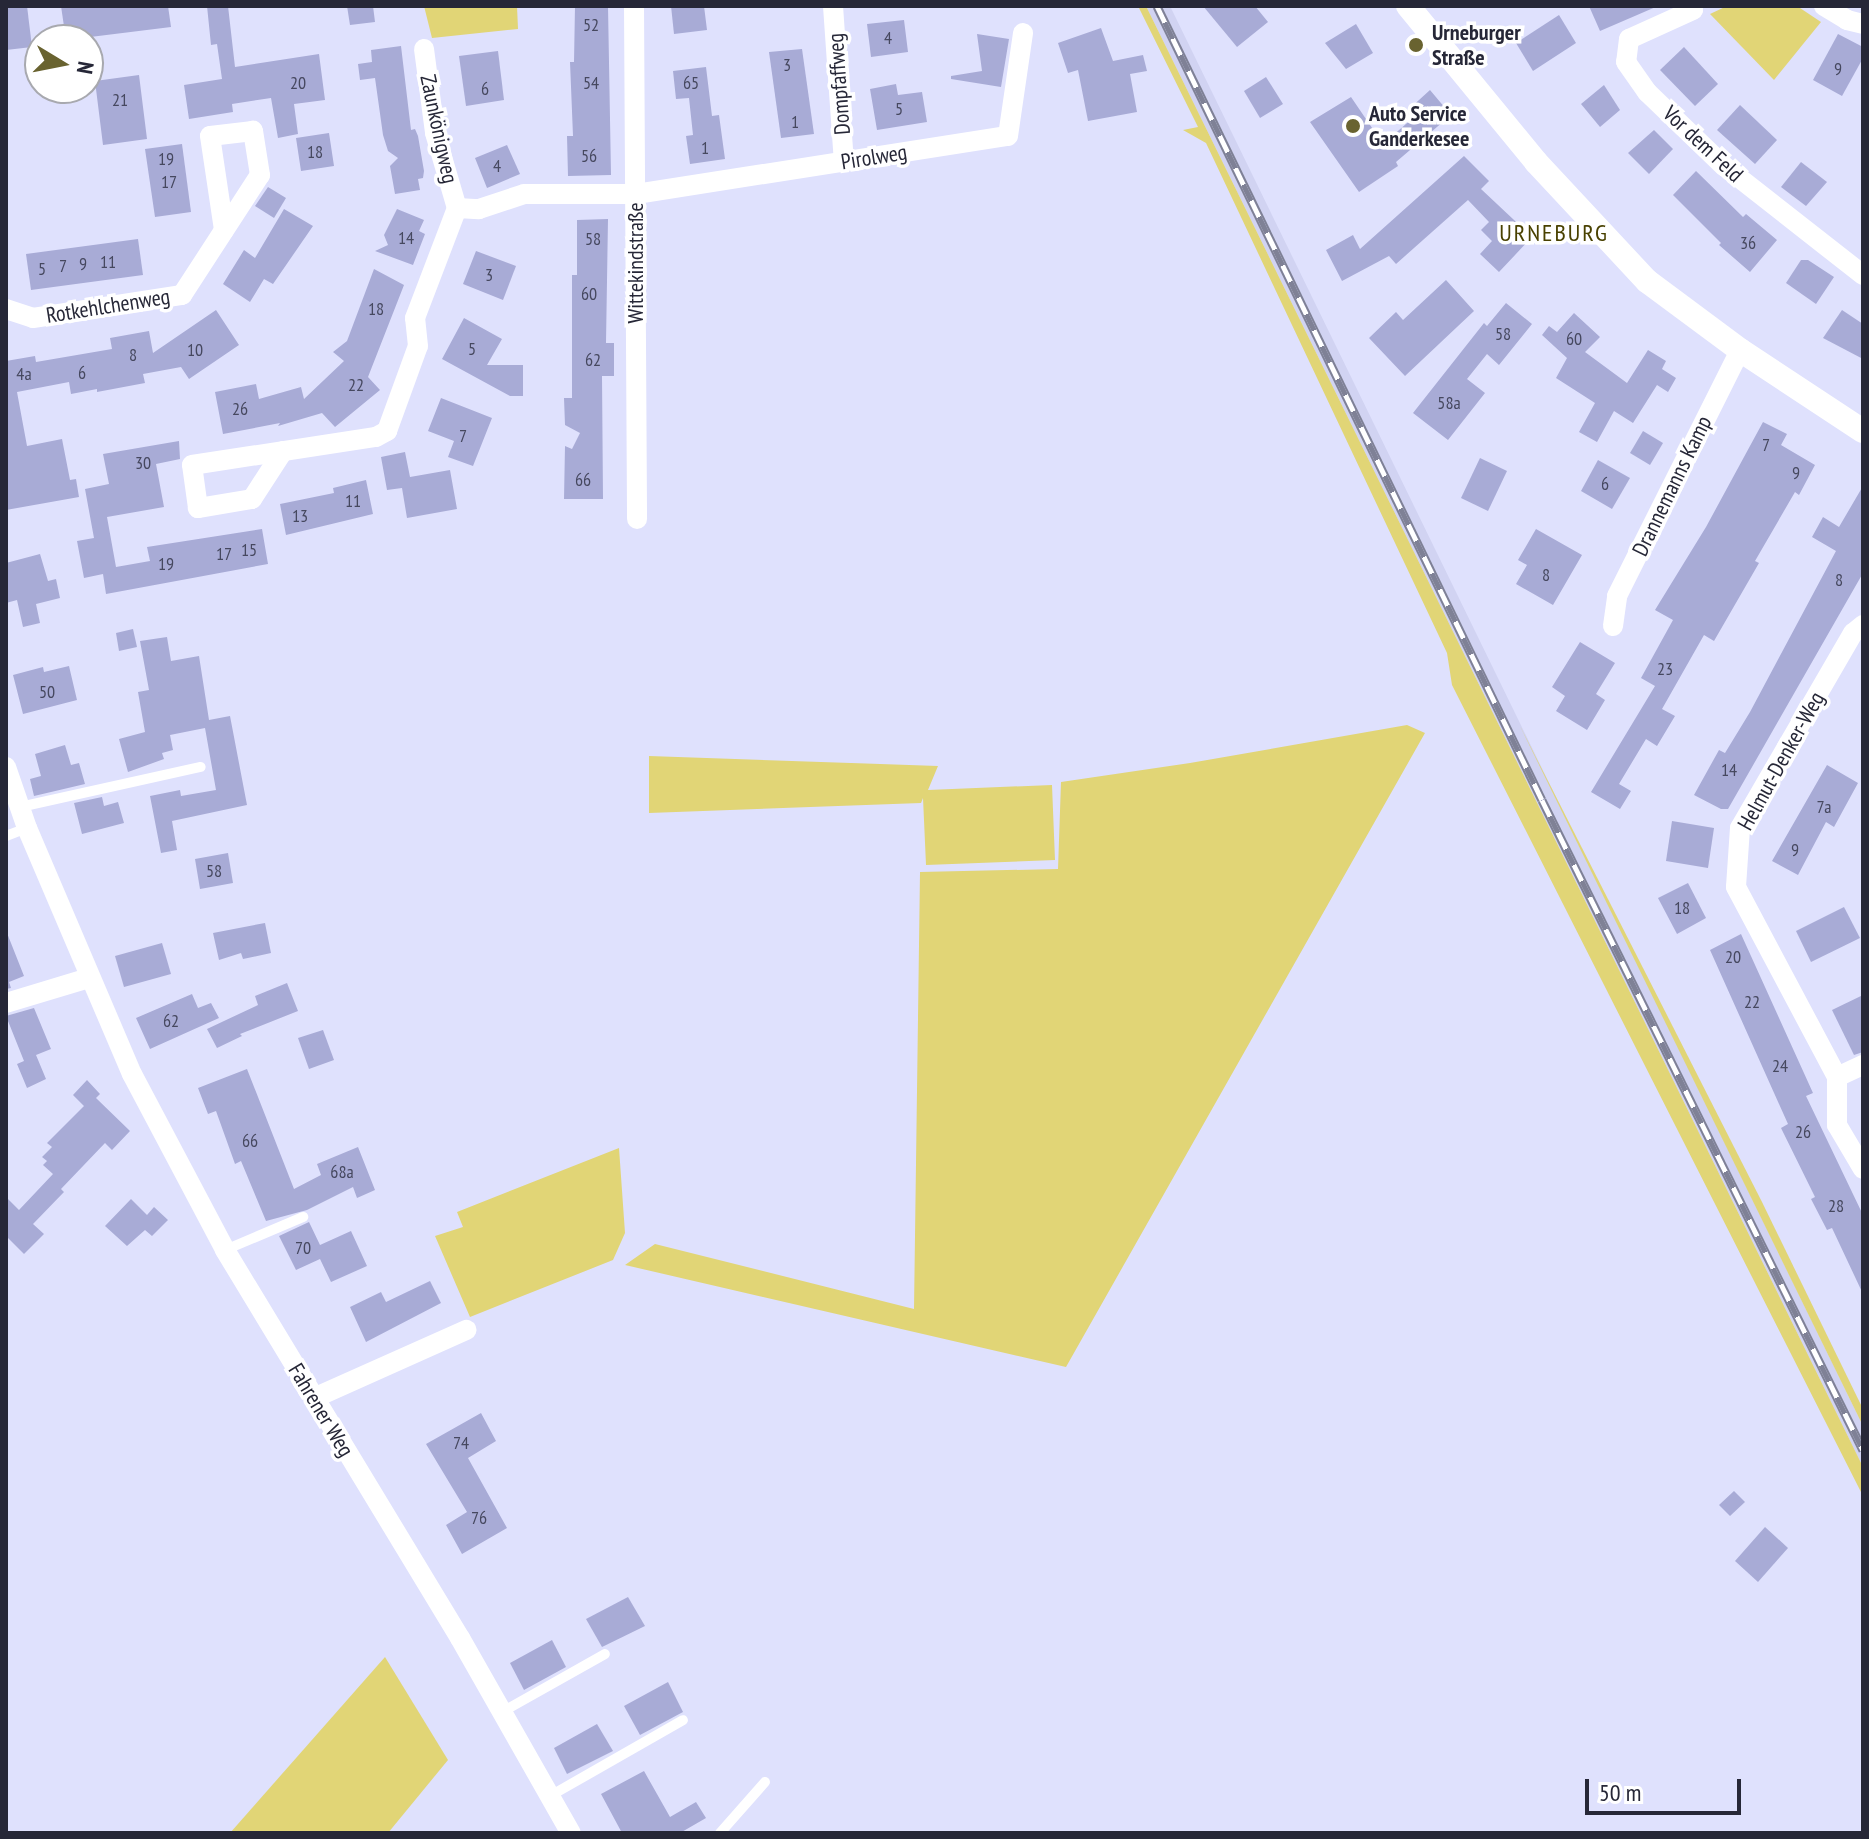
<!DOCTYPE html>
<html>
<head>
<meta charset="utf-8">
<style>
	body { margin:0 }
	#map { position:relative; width:1869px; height:1839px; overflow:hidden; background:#dfe1fd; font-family:"PT Sans Narrow",sans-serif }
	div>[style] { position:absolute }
	.built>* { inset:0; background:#d1d3f2 }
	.green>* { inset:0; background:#e1d576 }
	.building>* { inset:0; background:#a8abd6 }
	.service>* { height:10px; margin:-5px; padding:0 5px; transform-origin:5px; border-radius:5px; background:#fff }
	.minor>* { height:20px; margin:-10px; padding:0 10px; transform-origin:10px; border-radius:10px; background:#fff }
	.tertiary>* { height:24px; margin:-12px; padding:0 12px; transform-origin:12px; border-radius:12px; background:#fff }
	.rail>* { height:9px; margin-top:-4.5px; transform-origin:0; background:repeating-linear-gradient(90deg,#fff 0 18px,#7f8196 0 36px); box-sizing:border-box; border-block:2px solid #7f8196 }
	.dots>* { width:22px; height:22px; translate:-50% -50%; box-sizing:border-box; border:4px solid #fff; border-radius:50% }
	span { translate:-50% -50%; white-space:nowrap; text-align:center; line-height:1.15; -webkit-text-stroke:7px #fff; paint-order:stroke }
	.number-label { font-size:18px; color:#46485f }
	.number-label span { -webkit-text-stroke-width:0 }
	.poi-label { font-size:22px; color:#262737; font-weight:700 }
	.left { translate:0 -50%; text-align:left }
	.street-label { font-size:22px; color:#262737 }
	.neighbourhood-label { font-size:24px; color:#494100; letter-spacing:2px }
	.frame { position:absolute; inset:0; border:8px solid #262737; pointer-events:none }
	.north { position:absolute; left:24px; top:24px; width:80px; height:80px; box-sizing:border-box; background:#fff; border:2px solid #a8a9af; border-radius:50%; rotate:100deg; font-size:22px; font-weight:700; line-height:32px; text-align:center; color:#262737 }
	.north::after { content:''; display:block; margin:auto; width:28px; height:36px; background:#696330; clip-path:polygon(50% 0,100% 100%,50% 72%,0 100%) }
	.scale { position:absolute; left:1585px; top:1779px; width:156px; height:36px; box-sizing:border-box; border:4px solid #262737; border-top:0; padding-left:10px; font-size:24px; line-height:28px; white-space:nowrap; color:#262737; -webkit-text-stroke:6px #fff; paint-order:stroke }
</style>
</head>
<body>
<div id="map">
	<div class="built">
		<i style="clip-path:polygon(1146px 6px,1170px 6px,1863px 1426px,1863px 1467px)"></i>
	</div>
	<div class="green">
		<i style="clip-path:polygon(424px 6px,517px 6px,518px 29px,432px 38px)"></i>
		<i style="clip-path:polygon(1138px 6px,1146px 6px,1863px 1467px,1863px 1496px,1452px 685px,1447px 653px,1206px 143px,1183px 130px,1198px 127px)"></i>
		<i style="clip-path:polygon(1727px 6px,1797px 6px,1821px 22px,1774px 80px,1710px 14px)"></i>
		<i style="clip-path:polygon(1519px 724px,1762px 1202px,1863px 1409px,1863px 1426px)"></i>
		<i style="clip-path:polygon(1407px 725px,1425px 733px,1066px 1367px,625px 1265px,655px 1244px,914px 1309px,920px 872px,1058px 869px,1061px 782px,1190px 763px)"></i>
		<i style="clip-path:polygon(649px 756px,938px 766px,928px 790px,1052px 785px,1055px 860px,926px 865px,923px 798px,921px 803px,649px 813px)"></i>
		<i style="clip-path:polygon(619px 1148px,625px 1233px,613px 1260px,470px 1317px,435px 1236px,463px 1227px,457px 1212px)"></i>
		<i style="clip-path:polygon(385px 1657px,448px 1760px,388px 1833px,230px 1833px)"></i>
	</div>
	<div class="building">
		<i style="clip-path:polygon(6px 6px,27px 6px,32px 47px,6px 50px)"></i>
		<i style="clip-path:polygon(61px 6px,168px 6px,171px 27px,66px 40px)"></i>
		<i style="clip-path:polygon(207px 6px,228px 6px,235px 67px,319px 54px,325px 100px,294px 104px,298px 134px,278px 138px,271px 98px,232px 104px,233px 112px,189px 119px,184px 85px,222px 79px,217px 44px,211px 45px)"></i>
		<i style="clip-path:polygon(347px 6px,373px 6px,375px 22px,350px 25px)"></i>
		<i style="clip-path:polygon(575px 6px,608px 6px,611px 175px,568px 176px,567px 136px,573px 136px,570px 62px,574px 62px)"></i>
		<i style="clip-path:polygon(671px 6px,704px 6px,707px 30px,674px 34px)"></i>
		<i style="clip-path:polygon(1203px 6px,1255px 6px,1268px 22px,1237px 47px)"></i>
		<i style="clip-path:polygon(1589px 6px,1658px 6px,1600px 31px)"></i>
		<i style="clip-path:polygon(1559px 15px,1576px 43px,1533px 71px,1516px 43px)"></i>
		<i style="clip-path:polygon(904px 20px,908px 52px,871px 57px,867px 24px)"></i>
		<i style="clip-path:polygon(1356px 24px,1373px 53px,1346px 69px,1325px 43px)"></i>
		<i style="clip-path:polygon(1101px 28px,1113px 61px,1143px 55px,1147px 71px,1130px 74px,1137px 112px,1088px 121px,1078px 70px,1068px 73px,1058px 43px)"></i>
		<i style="clip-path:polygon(977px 34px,1009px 39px,1001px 87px,951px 79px,951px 76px,982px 71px)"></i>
		<i style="clip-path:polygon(1838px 34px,1863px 47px,1863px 58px,1842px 96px,1813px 80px)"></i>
		<i style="clip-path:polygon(401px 46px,411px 130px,415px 129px,418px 136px,424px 171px,423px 178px,418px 179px,420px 190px,395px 194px,390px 166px,398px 158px,388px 151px,383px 135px,375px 78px,360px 80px,358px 64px,372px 62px,371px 50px)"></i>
		<i style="clip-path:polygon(1684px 47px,1718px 84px,1695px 106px,1660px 70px)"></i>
		<i style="clip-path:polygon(802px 49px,814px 134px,781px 138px,769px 52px)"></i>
		<i style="clip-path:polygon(498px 51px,504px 100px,466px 106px,459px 56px)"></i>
		<i style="clip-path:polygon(706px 67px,712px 116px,719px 115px,725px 159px,690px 164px,686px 136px,693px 135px,689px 98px,676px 99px,673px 71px)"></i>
		<i style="clip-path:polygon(139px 75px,147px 139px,103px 145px,95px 81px)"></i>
		<i style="clip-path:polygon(1266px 77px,1283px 104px,1260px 118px,1244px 91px)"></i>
		<i style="clip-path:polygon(896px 84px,898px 95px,922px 92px,927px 122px,877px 130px,870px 89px)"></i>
		<i style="clip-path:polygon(1604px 85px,1620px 110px,1600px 127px,1581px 104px)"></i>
		<i style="clip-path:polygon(1430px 90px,1451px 115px,1396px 162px,1398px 166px,1359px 192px,1310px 122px,1351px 97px,1383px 144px,1414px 117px,1408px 110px)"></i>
		<i style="clip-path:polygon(1740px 105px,1777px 140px,1755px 164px,1717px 130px)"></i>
		<i style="clip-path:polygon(1654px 130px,1673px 149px,1649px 174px,1628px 153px)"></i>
		<i style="clip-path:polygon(329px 133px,334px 166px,301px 171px,296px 138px)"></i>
		<i style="clip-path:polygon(182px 144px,191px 212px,155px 217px,145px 149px)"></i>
		<i style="clip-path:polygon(507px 145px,520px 174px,487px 188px,475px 158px)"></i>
		<i style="clip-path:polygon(1464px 156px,1489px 181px,1481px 189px,1532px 237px,1499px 272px,1480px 254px,1492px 241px,1481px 230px,1489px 222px,1468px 200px,1396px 264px,1389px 256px,1342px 281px,1326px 250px,1353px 235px,1360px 249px)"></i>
		<i style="clip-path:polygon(1801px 162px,1827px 182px,1806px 206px,1781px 187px)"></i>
		<i style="clip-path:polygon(1696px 171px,1743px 217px,1746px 214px,1777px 240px,1750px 272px,1719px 245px,1721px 243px,1673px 195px)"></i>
		<i style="clip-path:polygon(268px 187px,286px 198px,274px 218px,255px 206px)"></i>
		<i style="clip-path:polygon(284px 209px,313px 226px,273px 284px,264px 279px,250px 302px,223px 284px,244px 250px,255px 258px)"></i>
		<i style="clip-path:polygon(397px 209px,424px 220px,419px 231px,425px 234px,413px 265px,375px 251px,388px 245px,384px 235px)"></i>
		<i style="clip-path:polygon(608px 219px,606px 343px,614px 343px,614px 376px,602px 376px,603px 499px,564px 499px,565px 446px,572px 449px,580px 433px,565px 425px,564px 398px,572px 398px,572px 275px,577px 275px,577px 220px)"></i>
		<i style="clip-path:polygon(138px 239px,143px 275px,31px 290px,26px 254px)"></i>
		<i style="clip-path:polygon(476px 251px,516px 266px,503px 300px,463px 284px)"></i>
		<i style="clip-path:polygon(1801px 260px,1808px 260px,1834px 277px,1816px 304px,1786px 283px)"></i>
		<i style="clip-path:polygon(374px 269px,404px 285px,368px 377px,380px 390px,335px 427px,322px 413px,278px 426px,280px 423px,223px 434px,215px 392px,256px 384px,259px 399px,301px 387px,304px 399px,344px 361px,333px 352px,347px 341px)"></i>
		<i style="clip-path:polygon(1446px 280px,1474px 311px,1405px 376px,1369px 338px,1396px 312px,1403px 320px)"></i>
		<i style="clip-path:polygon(1506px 303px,1532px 324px,1499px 365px,1487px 354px,1467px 379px,1485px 393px,1448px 440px,1413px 413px,1484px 323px,1487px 326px)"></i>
		<i style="clip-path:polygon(216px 310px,239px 345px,189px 379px,181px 367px,143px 374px,145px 383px,97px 392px,97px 389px,71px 394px,69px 382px,17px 392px,27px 446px,62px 439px,70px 480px,76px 479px,79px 497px,6px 510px,6px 361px,35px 356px,36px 362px,112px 349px,110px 338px,149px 331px,153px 353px)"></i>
		<i style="clip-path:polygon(1842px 310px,1863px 324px,1863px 359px,1823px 338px)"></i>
		<i style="clip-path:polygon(1574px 313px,1600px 337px,1585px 352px,1627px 383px,1648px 350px,1666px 361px,1662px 369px,1676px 378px,1668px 392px,1657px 385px,1633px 423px,1614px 411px,1597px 442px,1579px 432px,1595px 403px,1556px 378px,1567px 358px,1542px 335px,1549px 326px,1557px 332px)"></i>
		<i style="clip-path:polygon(464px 318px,502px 339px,487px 365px,523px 365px,523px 396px,510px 396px,442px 359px)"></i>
		<i style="clip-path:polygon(441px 398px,492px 418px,473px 466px,448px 457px,454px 441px,428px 431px)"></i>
		<i style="clip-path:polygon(1763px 422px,1787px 434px,1781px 445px,1815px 465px,1799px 495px,1795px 492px,1755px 561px,1759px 563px,1714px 641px,1704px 635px,1662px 709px,1675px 716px,1657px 746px,1646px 739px,1619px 784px,1631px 791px,1620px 809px,1591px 792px,1655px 686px,1641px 678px,1673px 620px,1655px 610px,1706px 527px)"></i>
		<i style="clip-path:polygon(1643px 431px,1663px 443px,1650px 465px,1630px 453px)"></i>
		<i style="clip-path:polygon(179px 441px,180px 459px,156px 464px,164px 507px,107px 517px,116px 567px,150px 561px,147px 547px,262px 529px,268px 564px,106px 594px,103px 574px,84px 578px,77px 541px,94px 538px,85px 489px,109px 484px,103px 454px)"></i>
		<i style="clip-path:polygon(405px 452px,410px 477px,450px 470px,457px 509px,407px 518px,402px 488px,387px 490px,381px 457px)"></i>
		<i style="clip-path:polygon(1480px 458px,1507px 471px,1488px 511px,1461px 498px)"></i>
		<i style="clip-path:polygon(1598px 460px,1630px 478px,1612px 509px,1581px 491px)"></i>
		<i style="clip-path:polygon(366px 480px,373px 514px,286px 535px,280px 504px,334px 493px,333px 488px)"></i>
		<i style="clip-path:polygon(1863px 486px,1863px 573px,1728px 809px,1721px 809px,1694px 795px,1719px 750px,1725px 753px,1750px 712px,1836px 551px,1812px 537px,1823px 517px,1839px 527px)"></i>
		<i style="clip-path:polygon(1536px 529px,1582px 555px,1553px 605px,1516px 584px,1527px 565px,1518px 560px)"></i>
		<i style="clip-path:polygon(40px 554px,48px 581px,56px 579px,60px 598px,36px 604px,40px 623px,23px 627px,17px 600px,6px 603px,6px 563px)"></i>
		<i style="clip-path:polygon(133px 629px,137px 647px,119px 651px,116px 633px)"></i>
		<i style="clip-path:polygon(167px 637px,171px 661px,199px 656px,209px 720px,230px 716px,247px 805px,172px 821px,177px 850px,161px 853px,150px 796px,180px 790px,181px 796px,216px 790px,205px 728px,170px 735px,173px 750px,162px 753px,164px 759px,128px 772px,119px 739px,145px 732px,138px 692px,149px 690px,140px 641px)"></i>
		<i style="clip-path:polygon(1580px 642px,1615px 663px,1596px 694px,1605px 700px,1587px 730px,1556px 711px,1565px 696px,1552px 687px)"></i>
		<i style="clip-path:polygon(69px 666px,77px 700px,23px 714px,13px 675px,43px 667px,44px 672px)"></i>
		<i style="clip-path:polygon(65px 745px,71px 765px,79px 763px,85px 784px,34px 796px,30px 779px,41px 776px,35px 754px)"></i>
		<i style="clip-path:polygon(1827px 765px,1858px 783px,1834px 827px,1826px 822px,1798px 875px,1772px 861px)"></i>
		<i style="clip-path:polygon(102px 797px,104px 806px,118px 802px,124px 823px,82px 834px,74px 803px)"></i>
		<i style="clip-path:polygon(1672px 821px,1714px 828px,1708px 868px,1666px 861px)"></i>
		<i style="clip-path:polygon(228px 853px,233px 883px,200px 889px,195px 859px)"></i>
		<i style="clip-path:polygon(1688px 883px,1706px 918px,1677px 934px,1658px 898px)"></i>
		<i style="clip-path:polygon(1844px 907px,1860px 938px,1811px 962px,1796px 931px)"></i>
		<i style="clip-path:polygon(265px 923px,271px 953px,243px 959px,241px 953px,219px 960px,213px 933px)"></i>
		<i style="clip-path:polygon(7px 933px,24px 976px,9px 982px,11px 988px,6px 989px)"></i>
		<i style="clip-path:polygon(1741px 934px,1813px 1093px,1806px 1096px,1863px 1215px,1863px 1294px,1832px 1228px,1827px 1230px,1811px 1199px,1815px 1197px,1781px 1128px,1788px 1124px,1710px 950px)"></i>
		<i style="clip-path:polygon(162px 943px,171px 974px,124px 987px,115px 956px)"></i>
		<i style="clip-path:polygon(287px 983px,298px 1011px,240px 1034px,242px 1036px,217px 1048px,207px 1029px,258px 1005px,255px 996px)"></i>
		<i style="clip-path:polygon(192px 994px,198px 1008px,211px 1003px,219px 1018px,150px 1049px,136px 1018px)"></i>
		<i style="clip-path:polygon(1863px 995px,1863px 1052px,1854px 1055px,1832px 1010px)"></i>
		<i style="clip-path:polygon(34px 1008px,51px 1049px,36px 1055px,46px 1079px,27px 1088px,17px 1064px,24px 1061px,6px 1016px)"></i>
		<i style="clip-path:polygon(323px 1030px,334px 1060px,309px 1069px,298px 1038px)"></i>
		<i style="clip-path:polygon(247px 1069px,294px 1189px,321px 1175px,317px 1164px,358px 1147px,375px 1190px,357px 1198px,353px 1187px,307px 1210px,266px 1221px,241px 1161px,235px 1164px,216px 1111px,208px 1114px,198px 1088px)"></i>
		<i style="clip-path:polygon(87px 1080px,100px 1094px,96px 1098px,130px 1131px,112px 1150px,105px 1143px,61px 1189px,64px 1192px,33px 1224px,44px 1234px,24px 1254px,6px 1236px,6px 1197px,19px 1210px,53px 1174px,43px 1165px,47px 1161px,42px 1157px,52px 1147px,47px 1143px,84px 1106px,73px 1095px)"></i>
		<i style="clip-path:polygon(131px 1199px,147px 1215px,154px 1207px,168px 1220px,152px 1236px,145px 1230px,127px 1246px,105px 1226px)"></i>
		<i style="clip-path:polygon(309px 1222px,320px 1245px,351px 1231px,367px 1266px,331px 1282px,320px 1259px,296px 1270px,279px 1236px)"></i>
		<i style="clip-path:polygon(430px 1281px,441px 1303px,366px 1342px,350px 1307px,381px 1292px,386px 1302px)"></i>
		<i style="clip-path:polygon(481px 1413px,496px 1441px,468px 1458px,507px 1528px,462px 1554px,446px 1525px,467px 1512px,426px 1444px)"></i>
		<i style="clip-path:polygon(1734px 1491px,1745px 1502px,1730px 1516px,1719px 1505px)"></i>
		<i style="clip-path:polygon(1765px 1527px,1788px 1548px,1758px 1582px,1735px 1561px)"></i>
		<i style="clip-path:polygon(628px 1597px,645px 1626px,602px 1647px,586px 1619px)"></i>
		<i style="clip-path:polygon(552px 1640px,566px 1667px,524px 1690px,510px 1663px)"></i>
		<i style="clip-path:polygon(668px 1682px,683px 1712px,640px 1735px,624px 1706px)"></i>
		<i style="clip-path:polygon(597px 1724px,613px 1751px,567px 1774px,554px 1748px)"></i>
		<i style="clip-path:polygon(644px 1771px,670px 1817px,696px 1802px,706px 1818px,680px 1833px,622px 1833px,601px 1794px)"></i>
	</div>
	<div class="service">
		<i style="left:20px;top:807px;width:185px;rotate:-12.5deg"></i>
		<i style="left:6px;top:836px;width:22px;rotate:-21deg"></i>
		<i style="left:225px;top:1250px;width:85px;rotate:-22.9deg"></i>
		<i style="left:502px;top:1712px;width:118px;rotate:-29.4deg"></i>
		<i style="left:550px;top:1796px;width:153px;rotate:-29.7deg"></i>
		<i style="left:720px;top:1833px;width:68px;rotate:-48.6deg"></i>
	</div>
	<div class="minor">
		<i style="left:634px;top:6px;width:513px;rotate:89.66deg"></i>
		<i style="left:833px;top:6px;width:156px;rotate:86deg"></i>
		<i style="left:1691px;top:6px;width:4px;rotate:63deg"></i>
		<i style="left:1693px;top:10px;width:70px;rotate:155.6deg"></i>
		<i style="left:1629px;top:39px;width:23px;rotate:97deg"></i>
		<i style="left:1626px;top:62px;width:37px;rotate:55deg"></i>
		<i style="left:1647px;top:92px;width:107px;rotate:43.9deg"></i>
		<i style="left:1724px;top:166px;width:177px;rotate:38.1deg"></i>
		<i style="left:1824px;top:6px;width:27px;rotate:31deg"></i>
		<i style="left:1847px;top:20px;width:16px;rotate:14deg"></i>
		<i style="left:424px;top:49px;width:85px;rotate:82.5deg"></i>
		<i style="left:435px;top:133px;width:78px;rotate:73.7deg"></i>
		<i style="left:6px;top:309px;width:28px;rotate:18deg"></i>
		<i style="left:33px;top:318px;width:151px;rotate:-8.8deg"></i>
		<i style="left:182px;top:295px;width:143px;rotate:-57deg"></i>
		<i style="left:260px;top:175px;width:45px;rotate:-99deg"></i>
		<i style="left:253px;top:131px;width:43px;rotate:173.4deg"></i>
		<i style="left:210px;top:136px;width:95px;rotate:81.5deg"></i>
		<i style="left:283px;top:451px;width:57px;rotate:122.9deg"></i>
		<i style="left:252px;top:499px;width:55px;rotate:170.5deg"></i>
		<i style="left:198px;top:508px;width:43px;rotate:-97.9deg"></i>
		<i style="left:192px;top:465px;width:186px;rotate:-8.7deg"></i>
		<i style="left:376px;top:437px;width:13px;rotate:-29deg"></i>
		<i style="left:387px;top:431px;width:90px;rotate:-70deg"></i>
		<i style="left:418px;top:346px;width:28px;rotate:-96deg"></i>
		<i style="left:415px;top:318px;width:118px;rotate:-69.1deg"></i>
		<i style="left:457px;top:208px;width:22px;rotate:3deg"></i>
		<i style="left:479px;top:209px;width:47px;rotate:-18.4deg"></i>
		<i style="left:524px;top:194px;width:112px"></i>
		<i style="left:636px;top:194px;width:376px;rotate:-8.9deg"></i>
		<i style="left:1008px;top:136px;width:104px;rotate:-81.7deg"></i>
		<i style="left:1863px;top:625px;width:13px;rotate:141deg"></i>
		<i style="left:1853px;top:633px;width:225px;rotate:120.1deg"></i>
		<i style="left:1740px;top:828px;width:59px;rotate:93.9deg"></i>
		<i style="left:1736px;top:887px;width:215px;rotate:62deg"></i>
		<i style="left:1837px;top:1077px;width:48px;rotate:90deg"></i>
		<i style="left:1837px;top:1125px;width:51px;rotate:59.4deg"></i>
		<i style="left:1613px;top:626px;width:30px;rotate:-82deg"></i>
		<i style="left:1617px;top:596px;width:275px;rotate:-63.4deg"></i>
		<i style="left:6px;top:767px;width:65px;rotate:71deg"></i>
		<i style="left:27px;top:828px;width:267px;rotate:66.9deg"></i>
		<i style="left:132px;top:1074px;width:199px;rotate:62.1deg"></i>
		<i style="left:225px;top:1250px;width:454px;rotate:58.8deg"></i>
		<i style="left:460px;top:1638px;width:224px;rotate:60.4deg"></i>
		<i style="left:6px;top:1003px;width:87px;rotate:-16.8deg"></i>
		<i style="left:1837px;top:1077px;width:29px;rotate:-25deg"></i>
		<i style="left:314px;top:1398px;width:167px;rotate:-24.1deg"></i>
	</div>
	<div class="tertiary">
		<i style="left:1408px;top:6px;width:202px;rotate:50.6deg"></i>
		<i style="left:1536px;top:162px;width:163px;rotate:47deg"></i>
		<i style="left:1647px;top:281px;width:116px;rotate:36.6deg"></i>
		<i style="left:1740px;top:350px;width:147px;rotate:33.4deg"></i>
	</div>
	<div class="rail">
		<i style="left:1157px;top:6px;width:882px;rotate:64.13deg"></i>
		<i style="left:1542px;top:800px;width:725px;rotate:63.72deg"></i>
	</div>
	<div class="dots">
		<i style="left:1416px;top:45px;background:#696330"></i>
		<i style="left:1353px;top:126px;background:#696330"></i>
	</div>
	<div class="number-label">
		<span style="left:591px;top:25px">52</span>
		<span style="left:888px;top:38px">4</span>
		<span style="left:787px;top:65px">3</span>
		<span style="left:1838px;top:69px">9</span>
		<span style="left:298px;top:83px">20</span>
		<span style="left:591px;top:83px">54</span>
		<span style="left:691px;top:83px">65</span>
		<span style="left:485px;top:89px">6</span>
		<span style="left:120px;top:100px">21</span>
		<span style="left:899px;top:109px">5</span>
		<span style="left:795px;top:122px">1</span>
		<span style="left:705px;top:148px">1</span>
		<span style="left:315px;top:152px">18</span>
		<span style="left:589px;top:156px">56</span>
		<span style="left:166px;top:159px">19</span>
		<span style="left:497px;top:166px">4</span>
		<span style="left:169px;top:182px">17</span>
		<span style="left:406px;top:238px">14</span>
		<span style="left:593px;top:239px">58</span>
		<span style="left:1748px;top:243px">36</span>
		<span style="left:108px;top:262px">11</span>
		<span style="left:83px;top:264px">9</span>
		<span style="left:63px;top:266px">7</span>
		<span style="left:42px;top:269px">5</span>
		<span style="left:489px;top:275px">3</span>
		<span style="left:589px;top:294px">60</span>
		<span style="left:376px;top:309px">18</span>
		<span style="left:1503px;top:334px">58</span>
		<span style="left:1574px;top:339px">60</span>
		<span style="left:472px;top:349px">5</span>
		<span style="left:195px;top:350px">10</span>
		<span style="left:133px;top:355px">8</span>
		<span style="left:593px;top:360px">62</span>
		<span style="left:82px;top:373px">6</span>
		<span style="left:24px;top:374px">4a</span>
		<span style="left:356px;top:385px">22</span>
		<span style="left:1449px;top:403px">58a</span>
		<span style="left:240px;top:409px">26</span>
		<span style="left:463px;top:436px">7</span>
		<span style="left:1766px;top:445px">7</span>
		<span style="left:143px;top:463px">30</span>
		<span style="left:1796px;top:473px">9</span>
		<span style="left:583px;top:480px">66</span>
		<span style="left:1605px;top:484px">6</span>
		<span style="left:353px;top:501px">11</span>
		<span style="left:300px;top:516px">13</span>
		<span style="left:249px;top:550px">15</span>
		<span style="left:224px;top:554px">17</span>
		<span style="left:166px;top:564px">19</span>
		<span style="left:1546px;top:575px">8</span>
		<span style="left:1839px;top:580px">8</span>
		<span style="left:1665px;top:669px">23</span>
		<span style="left:47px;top:692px">50</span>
		<span style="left:1729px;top:770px">14</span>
		<span style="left:1824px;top:807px">7a</span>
		<span style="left:1795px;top:850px">9</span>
		<span style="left:214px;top:871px">58</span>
		<span style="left:1682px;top:908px">18</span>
		<span style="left:1733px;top:957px">20</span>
		<span style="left:1752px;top:1002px">22</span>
		<span style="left:171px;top:1021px">62</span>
		<span style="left:1780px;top:1066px">24</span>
		<span style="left:1803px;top:1132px">26</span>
		<span style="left:250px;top:1141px">66</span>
		<span style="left:342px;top:1172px">68a</span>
		<span style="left:1836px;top:1206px">28</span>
		<span style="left:303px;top:1248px">70</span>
		<span style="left:461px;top:1443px">74</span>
		<span style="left:479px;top:1518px">76</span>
	</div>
	<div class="poi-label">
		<span class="left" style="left:1432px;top:45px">Urneburger<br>Straße</span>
		<span class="left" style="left:1369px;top:126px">Auto Service<br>Ganderkesee</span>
	</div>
	<div class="street-label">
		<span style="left:839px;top:84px;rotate:-94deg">Dompfaffweg</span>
		<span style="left:439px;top:129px;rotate:78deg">Zaunkönigweg</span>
		<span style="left:1703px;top:144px;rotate:43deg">Vor dem Feld</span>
		<span style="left:874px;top:157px;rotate:-9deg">Pirolweg</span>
		<span style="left:636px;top:263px;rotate:-90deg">Wittekindstraße</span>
		<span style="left:108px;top:306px;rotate:-9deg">Rotkehlchenweg</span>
		<span style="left:1672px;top:486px;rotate:-64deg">Drannemanns Kamp</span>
		<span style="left:1781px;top:761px;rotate:-61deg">Helmut-Denker-Weg</span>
		<span style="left:321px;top:1410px;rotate:59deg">Fahrener Weg</span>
	</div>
	<div class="neighbourhood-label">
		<span style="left:1554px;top:233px">URNEBURG</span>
	</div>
	<div class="frame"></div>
	<div class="north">N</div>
	<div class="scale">50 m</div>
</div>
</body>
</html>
